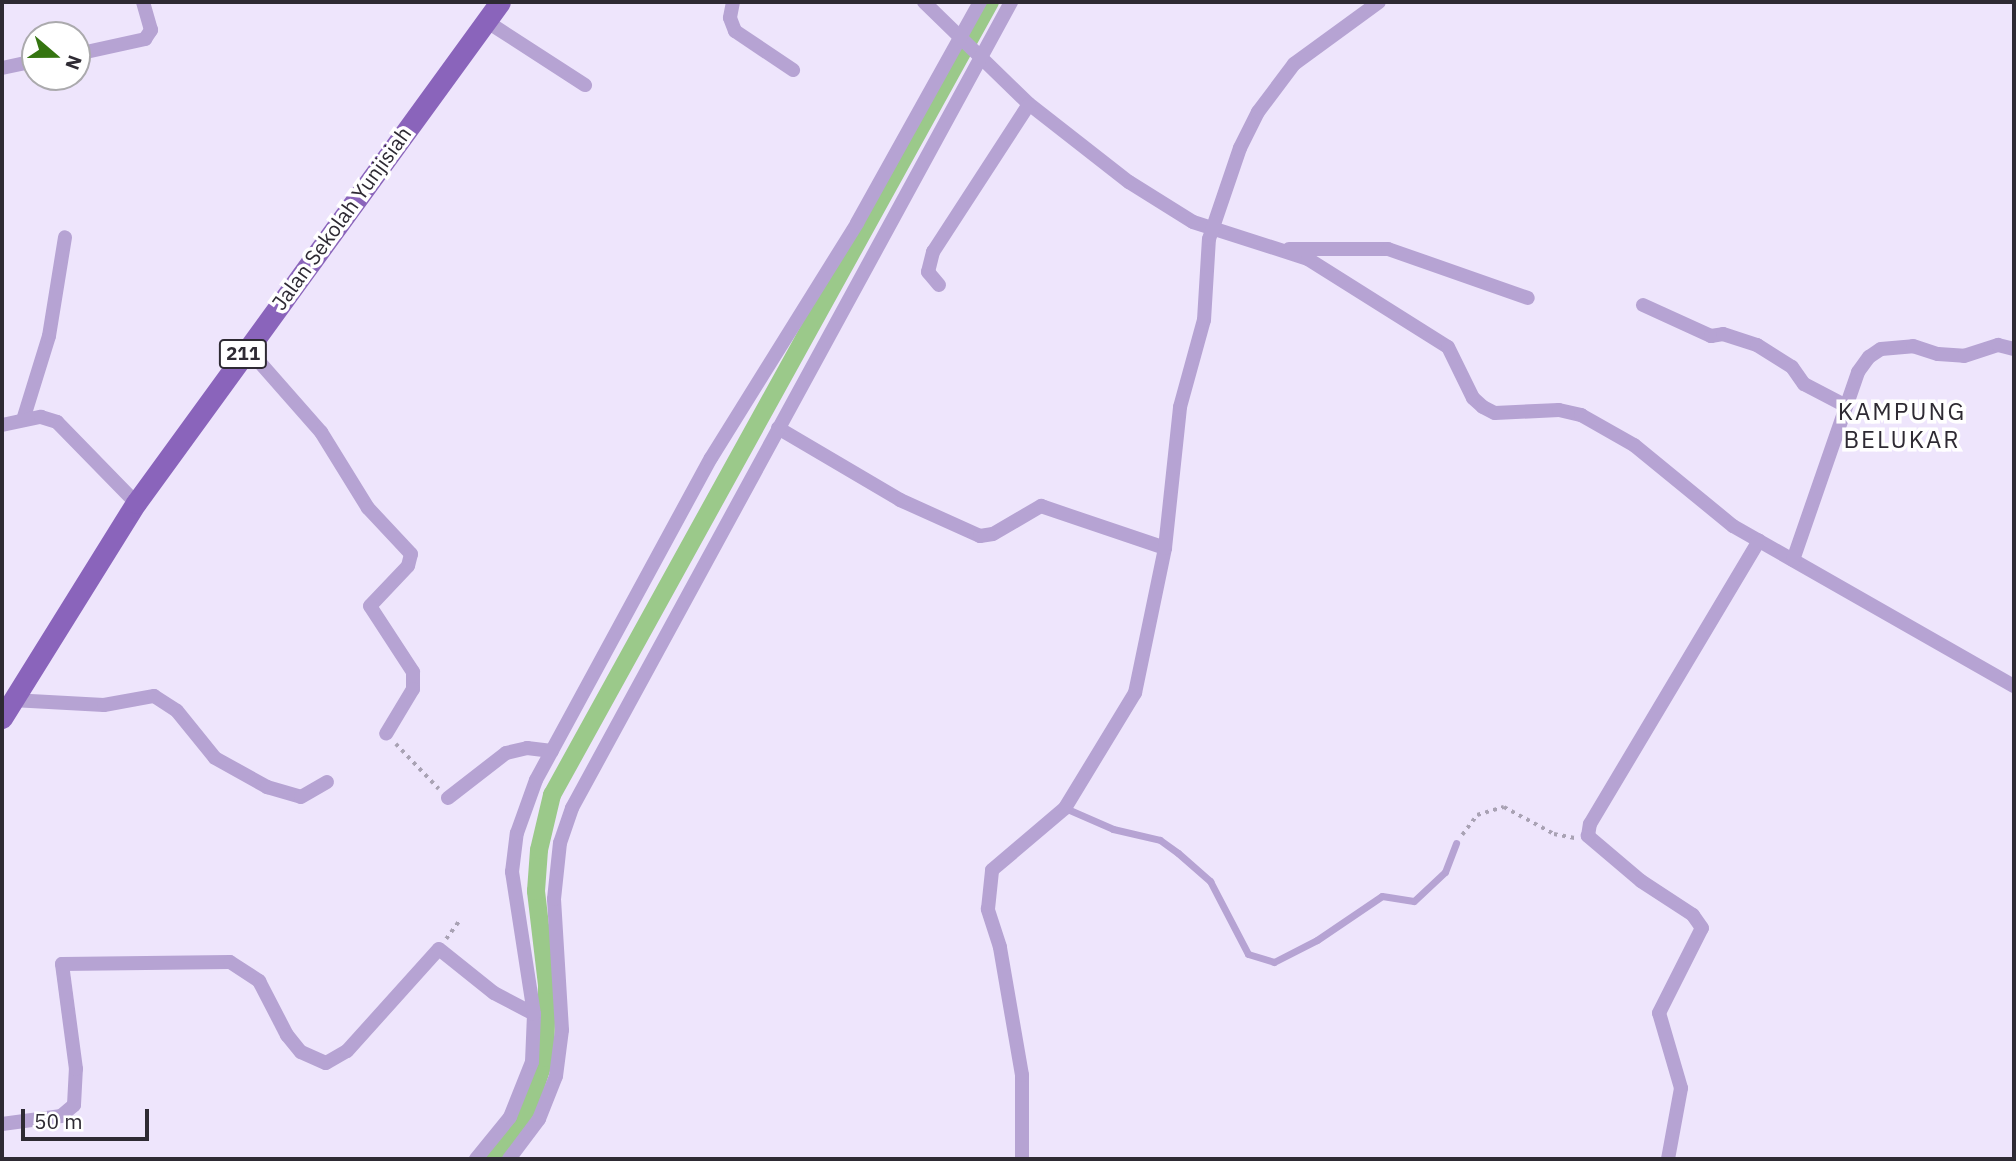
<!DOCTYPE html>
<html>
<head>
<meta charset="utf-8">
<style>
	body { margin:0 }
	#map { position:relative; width:2016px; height:1161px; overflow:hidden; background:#eee5fc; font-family:"IBM Plex Sans",sans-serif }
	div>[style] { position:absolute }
	.canal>* { height:18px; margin:-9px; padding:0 9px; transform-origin:9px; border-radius:9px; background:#9bc98a }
	.path>* { height:3.5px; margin-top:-1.75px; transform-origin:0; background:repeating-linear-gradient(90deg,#a9a2b4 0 3.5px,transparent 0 8.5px) }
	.lane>* { height:7px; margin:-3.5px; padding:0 3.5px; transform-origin:3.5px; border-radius:3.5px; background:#b6a3d3 }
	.street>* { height:14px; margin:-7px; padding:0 7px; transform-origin:7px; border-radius:7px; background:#b6a3d3 }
	.primary>* { height:21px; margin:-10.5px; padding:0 10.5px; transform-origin:10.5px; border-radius:10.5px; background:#8a64bb }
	span { translate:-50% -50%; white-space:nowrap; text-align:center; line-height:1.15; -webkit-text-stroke:7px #fff; paint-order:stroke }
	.shield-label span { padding:2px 5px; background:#fff; border:2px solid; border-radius:5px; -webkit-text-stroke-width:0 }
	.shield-label { font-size:19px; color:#2e2a33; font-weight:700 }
	.street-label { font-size:21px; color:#2e2a33 }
	.quarter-label { font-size:24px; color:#2e2a33; letter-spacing:2px }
	.frame { position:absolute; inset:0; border:4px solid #2e2a33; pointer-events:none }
	.north { position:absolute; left:21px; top:21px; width:70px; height:70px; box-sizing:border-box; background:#fff; border:2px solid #abaaad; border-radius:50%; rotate:110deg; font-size:19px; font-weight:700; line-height:28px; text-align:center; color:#2e2a33 }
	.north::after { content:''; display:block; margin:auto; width:24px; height:32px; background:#357511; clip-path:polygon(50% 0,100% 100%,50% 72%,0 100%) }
	.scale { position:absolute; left:21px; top:1109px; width:128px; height:32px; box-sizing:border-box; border:4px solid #2e2a33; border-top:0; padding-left:9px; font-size:21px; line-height:24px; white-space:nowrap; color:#2e2a33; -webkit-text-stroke:5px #fff; paint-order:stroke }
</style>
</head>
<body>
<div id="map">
	<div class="canal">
		<i style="left:491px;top:1159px;width:53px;rotate:-50.3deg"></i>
		<i style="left:525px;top:1118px;width:63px;rotate:-71.6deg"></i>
		<i style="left:545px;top:1058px;width:73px;rotate:-88.4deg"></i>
		<i style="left:547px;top:985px;width:95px;rotate:-96.7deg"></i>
		<i style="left:536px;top:891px;width:41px;rotate:-85.8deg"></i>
		<i style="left:539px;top:850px;width:57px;rotate:-76.7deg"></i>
		<i style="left:552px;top:795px;width:906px;rotate:-61.09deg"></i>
	</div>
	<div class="path">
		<i style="left:396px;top:744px;width:62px;rotate:46.3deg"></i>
		<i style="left:1462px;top:835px;width:25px;rotate:-53deg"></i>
		<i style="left:1477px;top:815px;width:28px;rotate:-17deg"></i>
		<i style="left:1504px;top:807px;width:57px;rotate:28.4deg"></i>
		<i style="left:1554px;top:834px;width:21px;rotate:11deg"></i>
		<i style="left:446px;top:939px;width:24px;rotate:-54deg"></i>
	</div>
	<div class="lane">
		<i style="left:1065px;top:808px;width:52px;rotate:23.6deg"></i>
		<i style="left:1113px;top:829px;width:48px;rotate:13.2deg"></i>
		<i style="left:1160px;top:840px;width:22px;rotate:36deg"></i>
		<i style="left:1178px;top:853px;width:43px;rotate:41.2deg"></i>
		<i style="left:1210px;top:881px;width:82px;rotate:62.5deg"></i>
		<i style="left:1248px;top:954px;width:27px;rotate:17deg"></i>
		<i style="left:1274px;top:962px;width:48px;rotate:-27.1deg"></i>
		<i style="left:1317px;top:940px;width:78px;rotate:-34.1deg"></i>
		<i style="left:1382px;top:896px;width:32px;rotate:9deg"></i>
		<i style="left:1414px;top:901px;width:42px;rotate:-43.1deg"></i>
		<i style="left:1445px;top:872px;width:31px;rotate:-69deg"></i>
	</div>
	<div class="street">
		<i style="left:733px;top:2px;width:16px;rotate:101deg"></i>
		<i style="left:730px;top:18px;width:14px;rotate:69deg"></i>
		<i style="left:735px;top:31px;width:70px;rotate:33.9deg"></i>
		<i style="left:924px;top:2px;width:146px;rotate:44.2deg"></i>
		<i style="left:1029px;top:104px;width:127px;rotate:38deg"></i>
		<i style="left:1129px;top:182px;width:75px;rotate:32deg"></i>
		<i style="left:1193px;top:222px;width:121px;rotate:17.8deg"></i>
		<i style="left:1308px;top:259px;width:165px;rotate:32.2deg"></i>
		<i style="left:1448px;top:347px;width:57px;rotate:63.9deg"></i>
		<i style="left:1473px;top:398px;width:13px;rotate:42deg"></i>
		<i style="left:1483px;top:407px;width:13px;rotate:27deg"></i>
		<i style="left:1495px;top:413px;width:64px;rotate:-2.7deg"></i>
		<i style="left:1559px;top:410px;width:23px;rotate:13deg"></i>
		<i style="left:1581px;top:415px;width:61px;rotate:29.5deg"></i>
		<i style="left:1634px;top:445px;width:128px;rotate:39.3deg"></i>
		<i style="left:1733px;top:526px;width:323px;rotate:29.7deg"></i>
		<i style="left:486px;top:21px;width:118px;rotate:32.9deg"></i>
		<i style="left:77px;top:54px;width:70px;rotate:-12.4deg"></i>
		<i style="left:145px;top:39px;width:11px;rotate:-56deg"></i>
		<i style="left:151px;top:30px;width:29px;rotate:-106deg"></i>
		<i style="left:2px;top:68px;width:34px;rotate:-12deg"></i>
		<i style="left:1289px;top:249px;width:99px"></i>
		<i style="left:1388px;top:249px;width:148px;rotate:19.3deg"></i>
		<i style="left:939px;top:285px;width:17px;rotate:-130deg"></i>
		<i style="left:928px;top:272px;width:21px;rotate:-76deg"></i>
		<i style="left:933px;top:252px;width:176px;rotate:-57deg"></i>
		<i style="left:1643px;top:305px;width:75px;rotate:24.5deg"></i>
		<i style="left:1711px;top:336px;width:12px;rotate:-9deg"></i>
		<i style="left:1723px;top:334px;width:36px;rotate:18deg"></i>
		<i style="left:1757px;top:345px;width:41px;rotate:32.2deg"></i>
		<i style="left:1792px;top:367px;width:21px;rotate:55deg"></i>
		<i style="left:1804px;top:384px;width:47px;rotate:27.6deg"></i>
		<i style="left:247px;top:348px;width:112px;rotate:48.6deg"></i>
		<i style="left:321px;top:432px;width:89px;rotate:58.3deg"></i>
		<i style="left:368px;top:508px;width:63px;rotate:46.9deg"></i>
		<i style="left:411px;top:554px;width:12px;rotate:104deg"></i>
		<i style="left:408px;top:566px;width:55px;rotate:133.5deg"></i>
		<i style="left:370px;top:606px;width:79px;rotate:56.9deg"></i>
		<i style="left:413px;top:672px;width:17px;rotate:90deg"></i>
		<i style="left:413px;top:689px;width:52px;rotate:121deg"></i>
		<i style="left:23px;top:420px;width:88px;rotate:-72.8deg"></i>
		<i style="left:49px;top:336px;width:100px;rotate:-80.8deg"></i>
		<i style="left:2px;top:425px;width:40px;rotate:-12deg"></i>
		<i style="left:41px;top:417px;width:17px;rotate:17deg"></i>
		<i style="left:57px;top:422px;width:113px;rotate:45.7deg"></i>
		<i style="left:778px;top:428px;width:142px;rotate:30.5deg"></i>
		<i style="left:900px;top:500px;width:88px;rotate:24.2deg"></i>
		<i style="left:980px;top:536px;width:13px;rotate:-9deg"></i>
		<i style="left:993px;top:534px;width:56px;rotate:-30.3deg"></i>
		<i style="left:1041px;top:506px;width:131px;rotate:18.7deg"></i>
		<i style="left:1793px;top:560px;width:199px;rotate:-70.9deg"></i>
		<i style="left:1858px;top:372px;width:19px;rotate:-54deg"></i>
		<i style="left:1869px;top:357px;width:14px;rotate:-34deg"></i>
		<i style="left:1881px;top:349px;width:32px;rotate:-5deg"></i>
		<i style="left:1913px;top:346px;width:26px;rotate:18deg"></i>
		<i style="left:1938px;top:354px;width:26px;rotate:4deg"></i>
		<i style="left:1964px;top:356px;width:36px;rotate:-18deg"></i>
		<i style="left:1998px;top:345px;width:16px;rotate:14deg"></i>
		<i style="left:12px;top:700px;width:92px;rotate:3.1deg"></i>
		<i style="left:104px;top:705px;width:51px;rotate:-10.2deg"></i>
		<i style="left:154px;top:696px;width:27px;rotate:33deg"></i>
		<i style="left:177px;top:711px;width:60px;rotate:51deg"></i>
		<i style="left:215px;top:758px;width:60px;rotate:29.1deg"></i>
		<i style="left:267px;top:787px;width:35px;rotate:16deg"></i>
		<i style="left:301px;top:797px;width:30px;rotate:-30deg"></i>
		<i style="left:448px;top:798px;width:73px;rotate:-37.8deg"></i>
		<i style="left:506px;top:753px;width:22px;rotate:-13deg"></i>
		<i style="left:527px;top:748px;width:25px;rotate:7deg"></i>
		<i style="left:2px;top:1124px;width:60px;rotate:-7.7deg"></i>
		<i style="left:61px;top:1116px;width:17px;rotate:-40deg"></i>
		<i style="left:74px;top:1105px;width:36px;rotate:-87deg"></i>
		<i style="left:76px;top:1069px;width:106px;rotate:-97.6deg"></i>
		<i style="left:62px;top:964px;width:168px;rotate:-0.7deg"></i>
		<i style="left:230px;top:962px;width:35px;rotate:33deg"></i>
		<i style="left:259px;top:981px;width:61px;rotate:62.6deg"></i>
		<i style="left:287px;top:1035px;width:22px;rotate:51deg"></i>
		<i style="left:301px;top:1052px;width:27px;rotate:24deg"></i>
		<i style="left:326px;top:1063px;width:24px;rotate:-30deg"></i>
		<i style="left:347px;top:1051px;width:137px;rotate:-48deg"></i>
		<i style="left:439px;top:949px;width:70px;rotate:38.7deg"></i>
		<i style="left:494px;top:993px;width:45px;rotate:27.7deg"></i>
		<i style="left:476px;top:1159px;width:54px;rotate:-51deg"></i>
		<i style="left:510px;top:1117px;width:59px;rotate:-68.2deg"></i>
		<i style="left:532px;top:1062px;width:48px;rotate:-87.6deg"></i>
		<i style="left:534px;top:1014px;width:144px;rotate:-98.8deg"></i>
		<i style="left:512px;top:872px;width:39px;rotate:-83deg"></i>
		<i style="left:517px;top:833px;width:56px;rotate:-70.3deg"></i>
		<i style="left:536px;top:780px;width:366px;rotate:-61.5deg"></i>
		<i style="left:711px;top:458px;width:277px;rotate:-58.1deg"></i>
		<i style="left:857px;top:223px;width:253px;rotate:-60.9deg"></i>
		<i style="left:509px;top:1159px;width:50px;rotate:-53.1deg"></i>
		<i style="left:539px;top:1119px;width:46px;rotate:-68.4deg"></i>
		<i style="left:556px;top:1076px;width:46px;rotate:-82.6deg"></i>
		<i style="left:562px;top:1030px;width:131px;rotate:-93.5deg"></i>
		<i style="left:554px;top:899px;width:56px;rotate:-83.9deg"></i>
		<i style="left:560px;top:843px;width:37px;rotate:-71deg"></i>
		<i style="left:572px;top:808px;width:918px;rotate:-61.42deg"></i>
		<i style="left:1022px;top:1159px;width:84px;rotate:-90deg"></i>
		<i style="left:1022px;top:1075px;width:130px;rotate:-99.8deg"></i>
		<i style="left:1000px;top:947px;width:40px;rotate:-108deg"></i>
		<i style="left:988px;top:909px;width:39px;rotate:-84deg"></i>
		<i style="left:992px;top:870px;width:96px;rotate:-40.3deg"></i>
		<i style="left:1065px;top:808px;width:135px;rotate:-58.7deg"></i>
		<i style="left:1135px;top:693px;width:148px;rotate:-78.3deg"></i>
		<i style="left:1165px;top:548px;width:142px;rotate:-83.9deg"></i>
		<i style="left:1180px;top:407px;width:90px;rotate:-74.6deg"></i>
		<i style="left:1204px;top:320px;width:81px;rotate:-86.5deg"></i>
		<i style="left:1209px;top:239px;width:96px;rotate:-71.2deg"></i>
		<i style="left:1240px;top:148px;width:40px;rotate:-63.4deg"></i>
		<i style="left:1258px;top:112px;width:60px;rotate:-53.1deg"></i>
		<i style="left:1294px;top:64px;width:105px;rotate:-36.1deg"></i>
		<i style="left:1668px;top:1159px;width:72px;rotate:-79.6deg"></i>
		<i style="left:1681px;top:1088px;width:78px;rotate:-106.3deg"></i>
		<i style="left:1659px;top:1013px;width:95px;rotate:-63.2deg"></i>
		<i style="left:1702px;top:928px;width:16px;rotate:-125deg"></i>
		<i style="left:1693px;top:915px;width:62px;rotate:-146.8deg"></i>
		<i style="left:1641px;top:881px;width:70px;rotate:-139.7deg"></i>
		<i style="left:1588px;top:836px;width:12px;rotate:-81deg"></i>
		<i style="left:1590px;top:824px;width:330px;rotate:-59.2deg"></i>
	</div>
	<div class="primary">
		<i style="left:2px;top:718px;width:253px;rotate:-58.1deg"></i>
		<i style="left:136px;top:503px;width:619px;rotate:-54deg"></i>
	</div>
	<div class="shield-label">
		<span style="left:243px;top:354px">211</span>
	</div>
	<div class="street-label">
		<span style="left:341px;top:218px;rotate:-54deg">Jalan Sekolah Yunjisiah</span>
	</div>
	<div class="quarter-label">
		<span style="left:1902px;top:426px">KAMPUNG<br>BELUKAR</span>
	</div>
	<div class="frame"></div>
	<div class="north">N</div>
	<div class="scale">50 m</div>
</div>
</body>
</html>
